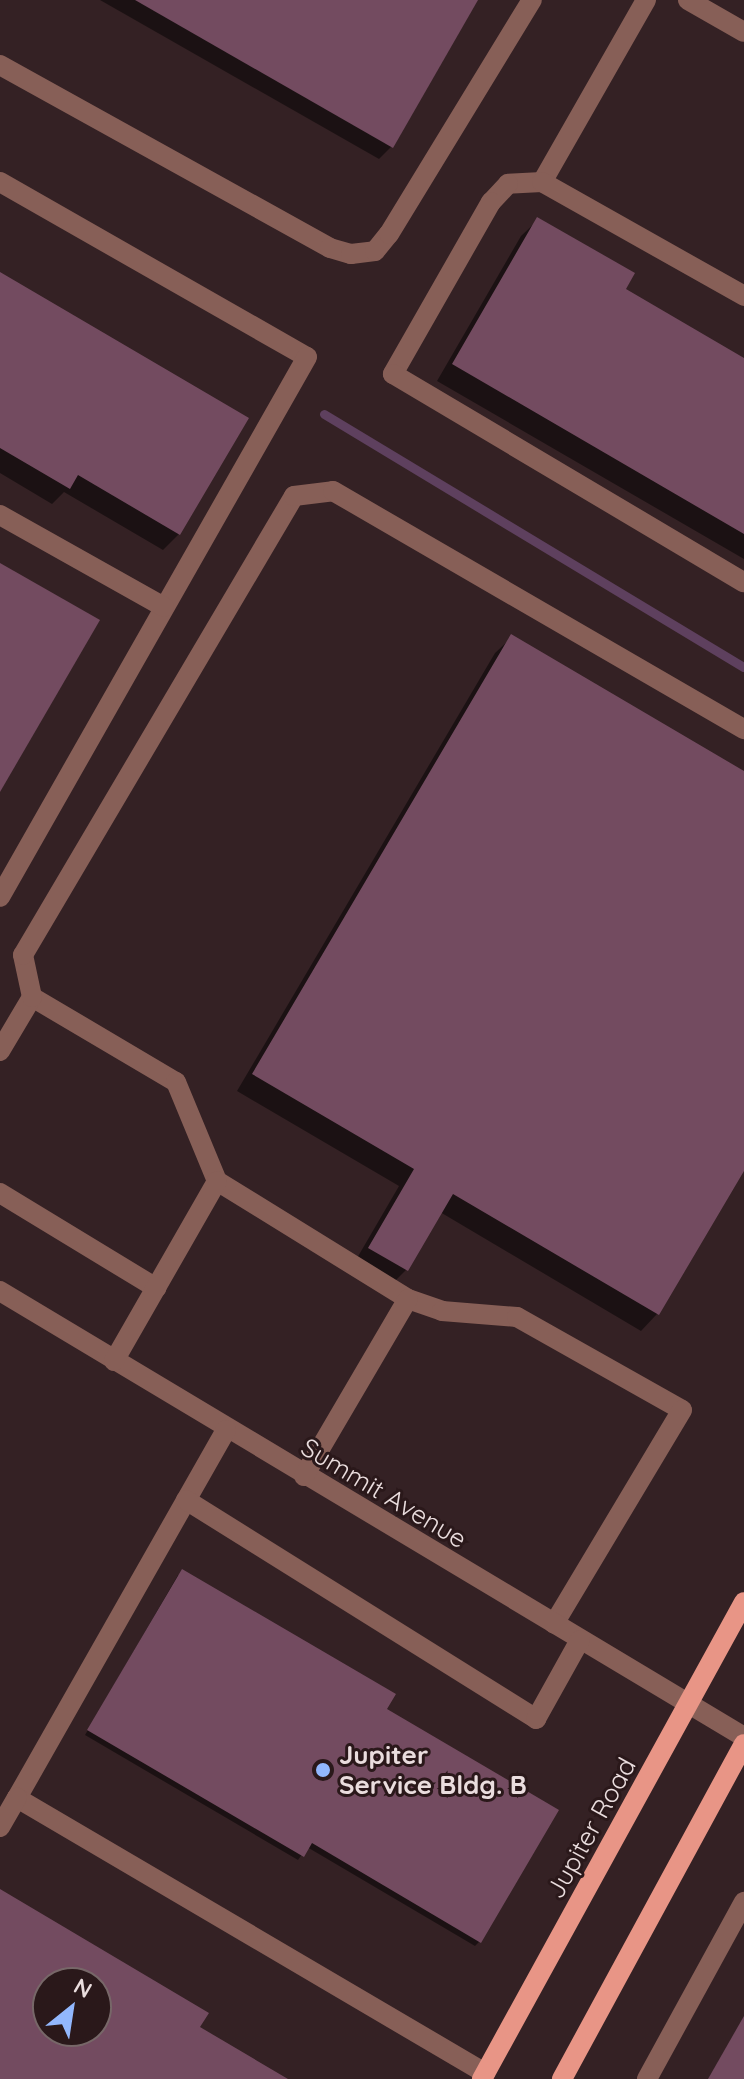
<!DOCTYPE html>
<html>
<head>
<meta charset="utf-8">
<style>
	body { margin:0 }
	#map { position:relative; width:744px; height:2079px; overflow:hidden; background:#342124; font-family:Quicksand,sans-serif }
	div>[style] { position:absolute }
	.shadow>* { inset:0; background:#0007 }
	.stream>* { height:9px; margin:-4.5px; padding:0 4.5px; transform-origin:4.5px; border-radius:4.5px; background:#5e405e }
	.building>* { inset:0; background:#734b60 }
	.minor>* { height:20px; margin:-10px; padding:0 10px; transform-origin:10px; border-radius:10px; background:#875f57 }
	.major>* { height:20px; margin:-10px; padding:0 10px; transform-origin:10px; border-radius:10px; background:#e89586 }
	.dots>* { width:22px; height:22px; translate:-50% -50%; box-sizing:border-box; border:4px solid #2a181a; border-radius:50% }
	span { translate:-50% -50%; white-space:nowrap; text-align:center; line-height:1.15; -webkit-text-stroke:6px #2a181a; paint-order:stroke }
	.street-label { font-size:26px; color:#eaddde }
	.poi-label { font-size:26px; color:#eaddde; font-weight:700 }
	.left { translate:0 -50%; text-align:left }
	.north { position:absolute; left:32px; top:1967px; width:80px; height:80px; box-sizing:border-box; background:#2a181a; border:2px solid #776768; border-radius:50%; rotate:30deg; font-size:22px; font-weight:700; line-height:32px; text-align:center; color:#eaddde }
	.north::after { content:''; display:block; margin:auto; width:28px; height:36px; background:#92b7fd; clip-path:polygon(50% 0,100% 100%,50% 72%,0 100%) }
</style>
</head>
<body>
<div id="map">
	<div class="shadow">
		<i style="clip-path:polygon(100px 0,475px 0,392px 146px,379px 159px)"></i>
		<i style="clip-path:polygon(538px 220px,623px 290px,744px 360px,744px 559px,437px 381px,521px 236px)"></i>
		<i style="clip-path:polygon(0 275px,179px 534px,163px 550px,64px 492px,52px 504px,0 473px)"></i>
		<i style="clip-path:polygon(512px 637px,744px 774px,744px 1167px,657px 1314px,641px 1331px,440px 1212px,406px 1270px,390px 1286px,353px 1265px,399px 1186px,237px 1091px,495px 653px)"></i>
		<i style="clip-path:polygon(178px 1575px,385px 1710px,479px 1942px,475px 1946px,307px 1847px,298px 1860px,85px 1735px)"></i>
	</div>
	<div class="stream">
		<i style="left:324px;top:414px;width:490px;rotate:31.1deg"></i>
	</div>
	<div class="building">
		<i style="clip-path:polygon(135px 0,478px 0,393px 148px)"></i>
		<i style="clip-path:polygon(537px 217px,635px 273px,626px 289px,744px 358px,744px 534px,452px 364px)"></i>
		<i style="clip-path:polygon(0 272px,249px 418px,180px 535px,78px 475px,70px 489px,0 448px)"></i>
		<i style="clip-path:polygon(0 563px,100px 620px,0 792px)"></i>
		<i style="clip-path:polygon(511px 634px,744px 771px,744px 1171px,659px 1315px,453px 1194px,408px 1271px,368px 1248px,414px 1169px,252px 1074px)"></i>
		<i style="clip-path:polygon(182px 1569px,396px 1694px,387px 1709px,559px 1810px,481px 1943px,312px 1843px,304px 1857px,87px 1730px)"></i>
		<i style="clip-path:polygon(evenodd,0 1889px,209px 2013px,200px 2027px,288px 2079px,0 2079px,0 1889px,48px 1983px,96px 1983px,96px 2031px,48px 2031px,48px 1983px)"></i>
		<i style="clip-path:polygon(744px 2016px,744px 2079px,708px 2079px)"></i>
	</div>
	<div class="minor">
		<i style="left:646px;top:0;width:210px;rotate:119.7deg"></i>
		<i style="left:542px;top:182px;width:34px;rotate:177deg"></i>
		<i style="left:508px;top:184px;width:25px;rotate:133deg"></i>
		<i style="left:491px;top:202px;width:198px;rotate:119.7deg"></i>
		<i style="left:393px;top:374px;width:408px;rotate:30.7deg"></i>
		<i style="left:688px;top:0;width:64px;rotate:29.7deg"></i>
		<i style="left:0;top:65px;width:377px;rotate:29deg"></i>
		<i style="left:330px;top:248px;width:22px;rotate:16deg"></i>
		<i style="left:351px;top:254px;width:24px;rotate:-7deg"></i>
		<i style="left:375px;top:251px;width:22px;rotate:-51deg"></i>
		<i style="left:389px;top:234px;width:274px;rotate:-58.6deg"></i>
		<i style="left:0;top:182px;width:353px;rotate:29.7deg"></i>
		<i style="left:307px;top:357px;width:621px;rotate:119.62deg"></i>
		<i style="left:542px;top:182px;width:232px;rotate:29.4deg"></i>
		<i style="left:0;top:515px;width:188px;rotate:29.3deg"></i>
		<i style="left:32px;top:997px;width:167px;rotate:30.6deg"></i>
		<i style="left:176px;top:1082px;width:107px;rotate:67.5deg"></i>
		<i style="left:217px;top:1181px;width:225px;rotate:31.7deg"></i>
		<i style="left:408px;top:1299px;width:36px;rotate:19deg"></i>
		<i style="left:442px;top:1311px;width:75px;rotate:4.6deg"></i>
		<i style="left:517px;top:1317px;width:189px;rotate:29.4deg"></i>
		<i style="left:682px;top:1410px;width:249px;rotate:120.9deg"></i>
		<i style="left:0;top:1051px;width:63px;rotate:-59.3deg"></i>
		<i style="left:32px;top:997px;width:43px;rotate:-102.1deg"></i>
		<i style="left:23px;top:955px;width:533px;rotate:-59.44deg"></i>
		<i style="left:294px;top:496px;width:39px;rotate:-7deg"></i>
		<i style="left:333px;top:491px;width:475px;rotate:30.1deg"></i>
		<i style="left:0;top:1193px;width:183px;rotate:31.3deg"></i>
		<i style="left:0;top:1291px;width:867px;rotate:30.94deg"></i>
		<i style="left:114px;top:1361px;width:207px;rotate:-60.2deg"></i>
		<i style="left:226px;top:1430px;width:423px;rotate:119.6deg"></i>
		<i style="left:17px;top:1798px;width:543px;rotate:30.44deg"></i>
		<i style="left:304px;top:1476px;width:205px;rotate:-59.6deg"></i>
		<i style="left:186px;top:1500px;width:413px;rotate:32deg"></i>
		<i style="left:536px;top:1719px;width:90px;rotate:-60.9deg"></i>
		<i style="left:0;top:1827px;width:34px;rotate:-60deg"></i>
		<i style="left:647px;top:2079px;width:202px;rotate:-61.3deg"></i>
	</div>
	<div class="major">
		<i style="left:482px;top:2079px;width:544px;rotate:-61.22deg"></i>
		<i style="left:562px;top:2079px;width:381px;rotate:-61.5deg"></i>
	</div>
	<div class="dots">
		<i style="left:323px;top:1770px;background:#92b7fd"></i>
	</div>
	<div class="street-label">
		<span style="left:384px;top:1493px;rotate:31deg">Summit Avenue</span>
		<span style="left:591px;top:1828px;rotate:-61deg">Jupiter Road</span>
	</div>
	<div class="poi-label">
		<span class="left" style="left:339px;top:1770px">Jupiter<br>Service Bldg. B</span>
	</div>
	<div class="north">N</div>
</div>
</body>
</html>
